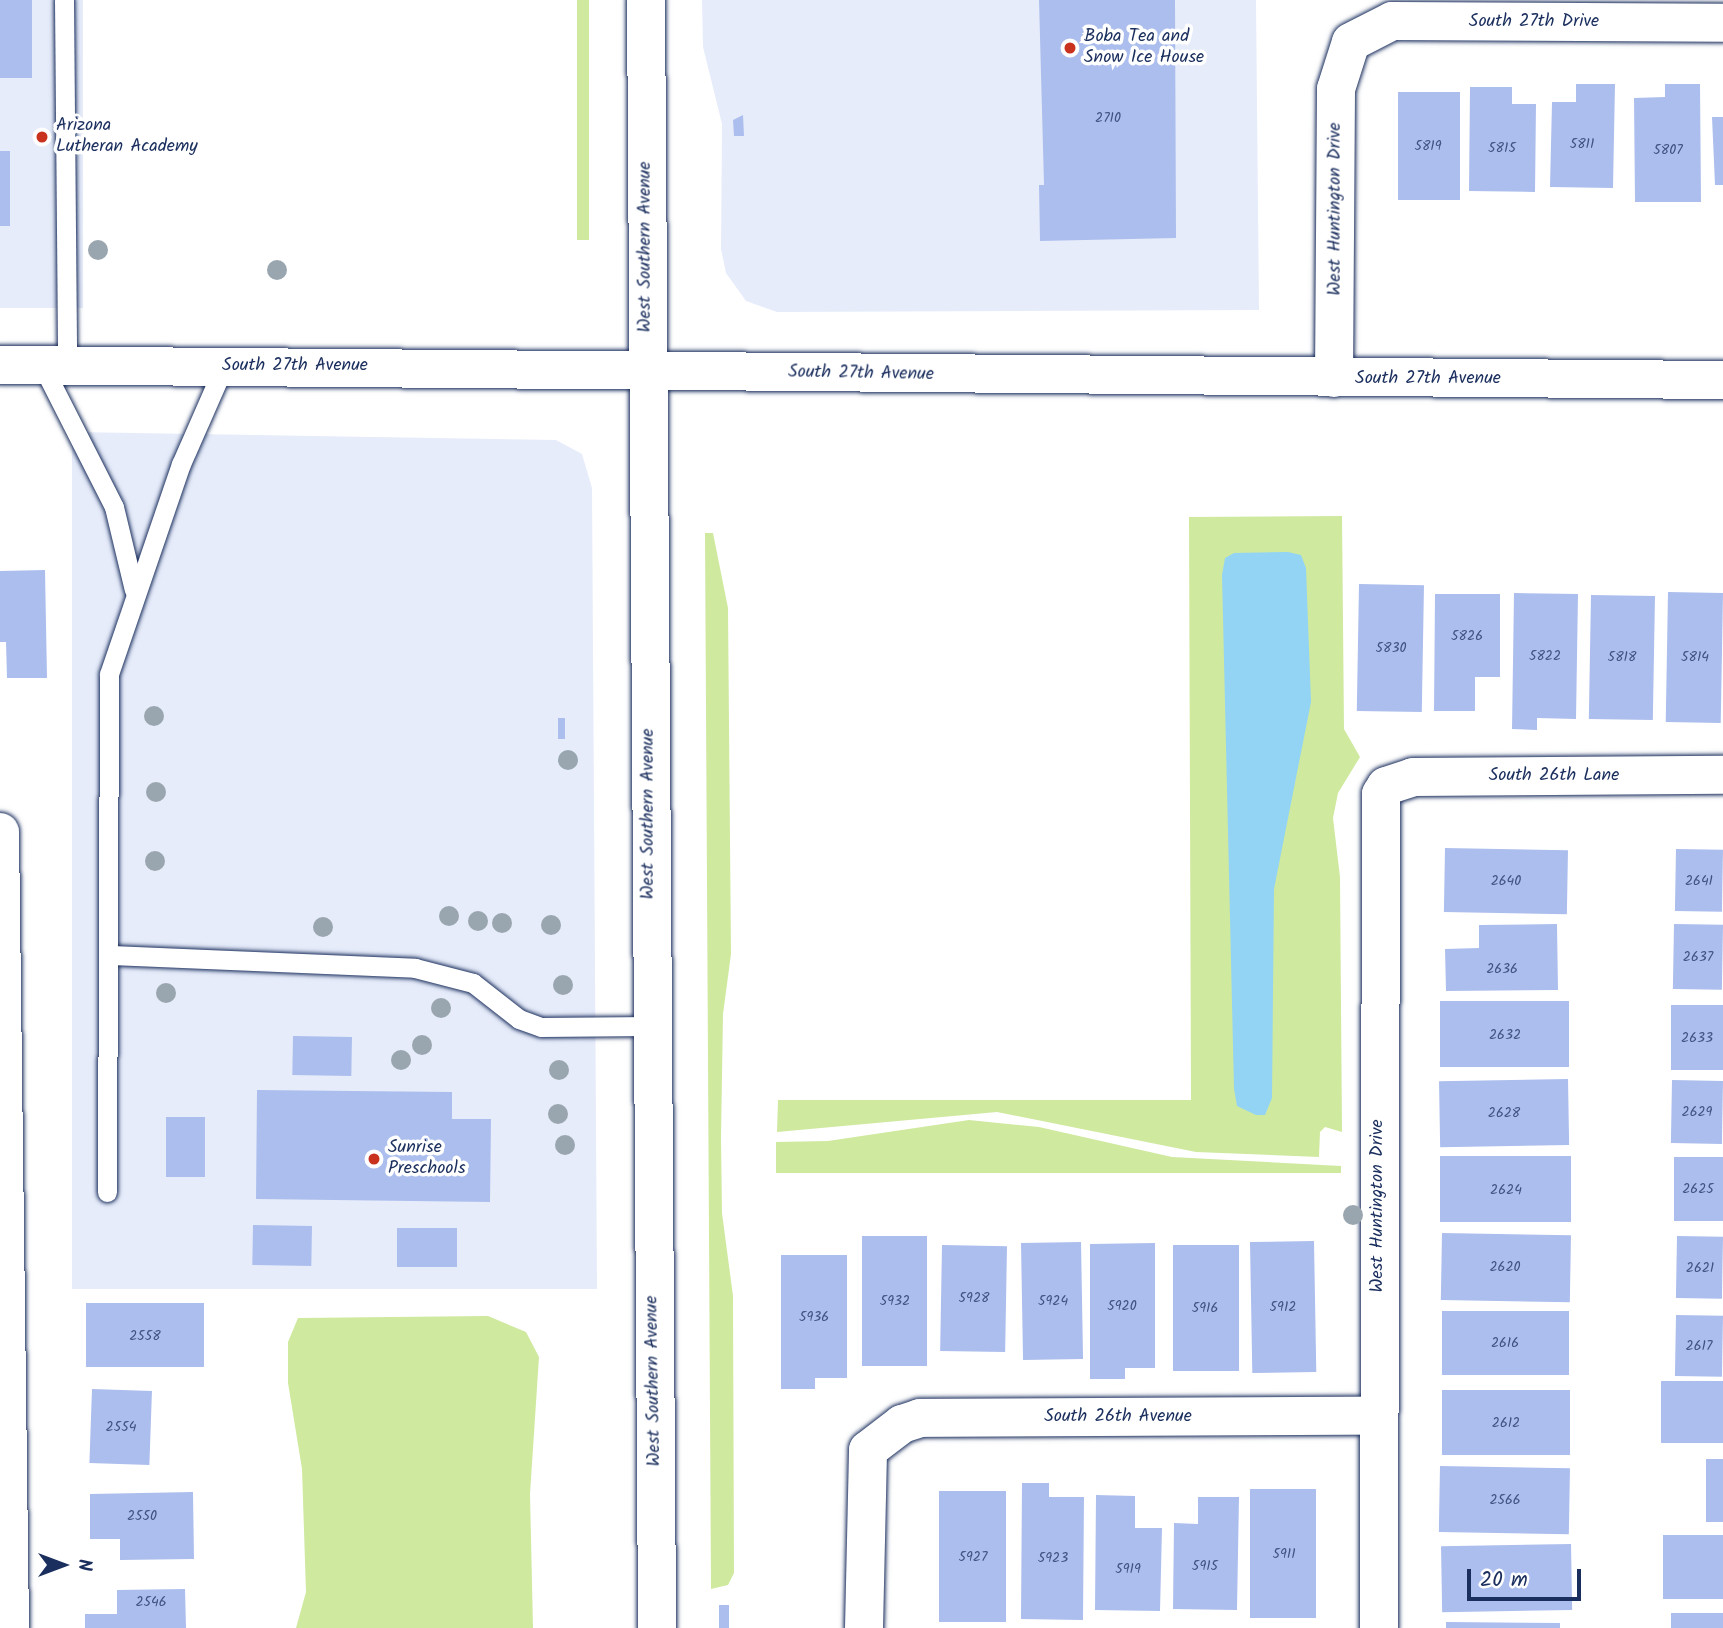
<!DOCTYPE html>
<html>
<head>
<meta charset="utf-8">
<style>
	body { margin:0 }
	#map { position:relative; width:1723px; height:1628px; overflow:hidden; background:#fff; font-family:Kalam,sans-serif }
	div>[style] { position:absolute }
	.built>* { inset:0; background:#e6ecfa; transform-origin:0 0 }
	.green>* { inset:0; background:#cfe99f; transform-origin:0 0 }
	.water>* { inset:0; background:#93d4f5 }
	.building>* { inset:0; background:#acbeed; transform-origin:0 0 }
	.roads { filter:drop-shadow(0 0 2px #1b2f5e) drop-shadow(0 0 2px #1b2f5e) }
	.service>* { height:19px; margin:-9.5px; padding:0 9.5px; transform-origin:9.5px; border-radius:9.5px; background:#fff }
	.minor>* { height:38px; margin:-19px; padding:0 19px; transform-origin:19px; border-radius:19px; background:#fff }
	.secondary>* { height:38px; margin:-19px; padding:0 19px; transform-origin:19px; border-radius:19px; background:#fff }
	.trees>* { width:20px; height:20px; margin:-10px; border-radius:50%; background:#9aa6af }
	.dots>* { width:19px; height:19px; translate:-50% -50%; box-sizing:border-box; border:4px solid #fff; border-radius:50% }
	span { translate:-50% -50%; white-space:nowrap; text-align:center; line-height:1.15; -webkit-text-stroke:7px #fff; paint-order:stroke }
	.number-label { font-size:14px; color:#3f5382 }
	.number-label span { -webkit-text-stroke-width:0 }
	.street-label { font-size:18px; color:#1b2f5e }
	.poi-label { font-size:18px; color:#1b2f5e }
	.left { translate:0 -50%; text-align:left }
	.north { position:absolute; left:28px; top:1530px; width:70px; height:70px; -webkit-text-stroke:5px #fff; paint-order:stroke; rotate:90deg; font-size:19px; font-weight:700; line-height:28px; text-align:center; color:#1b2f5e }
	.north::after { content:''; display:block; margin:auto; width:24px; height:32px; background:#1b2f5e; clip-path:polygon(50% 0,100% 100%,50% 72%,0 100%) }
	.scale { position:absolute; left:1467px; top:1569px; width:114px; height:32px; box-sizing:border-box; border:4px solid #1b2f5e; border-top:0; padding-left:9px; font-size:21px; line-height:24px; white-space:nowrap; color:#1b2f5e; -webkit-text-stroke:5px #fff; paint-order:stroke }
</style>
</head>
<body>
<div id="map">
	<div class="built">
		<div style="left:0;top:0;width:83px;height:308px"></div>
		<div style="clip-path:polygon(702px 0,1256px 0,1259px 310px,777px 312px,746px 301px,726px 273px,721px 249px,722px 124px,703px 47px)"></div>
		<div style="clip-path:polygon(72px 432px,556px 440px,582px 454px,592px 488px,597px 1289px,72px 1289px)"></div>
	</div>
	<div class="green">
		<div style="left:577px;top:0;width:12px;height:240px"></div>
		<div style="clip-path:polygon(1342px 516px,1344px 729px,1360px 757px,1338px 793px,1333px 818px,1340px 877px,1342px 1132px,1325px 1127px,1320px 1132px,1319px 1157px,1196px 1152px,997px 1112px,777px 1132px,778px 1100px,1191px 1100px,1189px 517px)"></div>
		<div style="clip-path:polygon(705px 533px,713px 533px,728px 608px,731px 954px,723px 1014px,721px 1138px,722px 1213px,733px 1296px,734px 1573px,728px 1585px,711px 1589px)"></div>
		<div style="clip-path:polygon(969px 1120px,1039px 1127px,1172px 1157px,1341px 1166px,1341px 1173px,776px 1173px,776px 1142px,828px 1141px)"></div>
		<div style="clip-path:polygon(488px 1316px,526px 1332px,539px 1357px,530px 1494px,533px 1628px,296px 1628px,306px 1592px,302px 1469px,288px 1383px,288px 1342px,298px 1318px)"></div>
	</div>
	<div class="water">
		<div style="clip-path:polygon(1288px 552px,1301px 555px,1306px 568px,1311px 702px,1274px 889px,1272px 1098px,1265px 1115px,1256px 1115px,1237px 1106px,1234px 1089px,1222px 575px,1225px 558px,1234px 553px)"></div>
	</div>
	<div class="building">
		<div style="left:0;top:0;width:32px;height:78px"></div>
		<div style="clip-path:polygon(1039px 0,1175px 0,1176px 238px,1040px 241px,1039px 185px,1044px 185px)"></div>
		<div style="clip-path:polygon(1576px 84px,1615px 84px,1613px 188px,1550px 187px,1552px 102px,1576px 102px)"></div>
		<div style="clip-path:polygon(1665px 84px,1700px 84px,1701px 202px,1635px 202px,1634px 98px,1665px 97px)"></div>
		<div style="clip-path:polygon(1470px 87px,1512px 87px,1512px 104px,1536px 104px,1535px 192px,1469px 191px)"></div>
		<div style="left:1398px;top:92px;width:62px;height:108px"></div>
		<div style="clip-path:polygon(743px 115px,744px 136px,734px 136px,733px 120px)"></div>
		<div style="clip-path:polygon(1712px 117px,1723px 117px,1723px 185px,1715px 185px)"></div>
		<div style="left:0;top:151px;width:10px;height:75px"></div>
		<div style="clip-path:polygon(45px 570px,47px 678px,7px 678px,6px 642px,0 642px,0 571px)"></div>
		<div style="left:1359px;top:584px;width:65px;height:127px;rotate:1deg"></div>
		<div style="left:1668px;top:592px;width:55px;height:130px;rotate:1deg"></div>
		<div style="clip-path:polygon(1514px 593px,1578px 594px,1576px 719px,1537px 718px,1537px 730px,1512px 729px)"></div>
		<div style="clip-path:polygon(1435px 594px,1500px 594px,1500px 677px,1475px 677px,1475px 711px,1434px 711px)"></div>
		<div style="left:1591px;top:595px;width:64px;height:124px;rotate:1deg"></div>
		<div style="left:558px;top:718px;width:7px;height:21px"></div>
		<div style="left:1445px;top:848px;width:123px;height:64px;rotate:1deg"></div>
		<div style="left:1676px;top:849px;width:47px;height:62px;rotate:1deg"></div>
		<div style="clip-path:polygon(1557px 924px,1558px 990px,1446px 991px,1445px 949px,1479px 948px,1479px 925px)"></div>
		<div style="left:1674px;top:924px;width:49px;height:65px;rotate:1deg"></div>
		<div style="left:1569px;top:1001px;width:66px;height:129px;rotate:90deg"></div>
		<div style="left:1723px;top:1005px;width:65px;height:52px;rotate:90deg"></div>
		<div style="left:293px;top:1036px;width:59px;height:39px;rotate:1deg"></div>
		<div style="left:1568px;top:1079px;width:66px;height:129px;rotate:89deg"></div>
		<div style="left:1672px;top:1080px;width:51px;height:63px;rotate:1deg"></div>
		<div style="clip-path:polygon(257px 1090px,452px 1092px,452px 1119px,491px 1119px,490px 1202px,256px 1199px)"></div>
		<div style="left:166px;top:1117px;width:39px;height:60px"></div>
		<div style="left:1571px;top:1156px;width:66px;height:131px;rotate:90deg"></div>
		<div style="left:1674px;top:1157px;width:49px;height:64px"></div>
		<div style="left:253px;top:1225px;width:59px;height:40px;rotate:1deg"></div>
		<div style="left:397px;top:1228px;width:60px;height:39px"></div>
		<div style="left:1442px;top:1233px;width:129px;height:67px;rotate:1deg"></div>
		<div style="left:862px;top:1236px;width:65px;height:130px"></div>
		<div style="left:1677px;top:1236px;width:46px;height:62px;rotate:1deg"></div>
		<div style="left:1314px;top:1241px;width:131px;height:64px;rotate:89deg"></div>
		<div style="left:1081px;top:1242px;width:117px;height:60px;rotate:89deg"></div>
		<div style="clip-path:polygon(1155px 1243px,1155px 1368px,1125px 1368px,1125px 1379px,1090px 1379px,1090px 1244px)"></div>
		<div style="left:942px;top:1245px;width:65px;height:106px;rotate:1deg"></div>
		<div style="left:1173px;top:1245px;width:66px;height:126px"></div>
		<div style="clip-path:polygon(781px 1255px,847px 1255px,847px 1378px,815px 1378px,815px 1389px,781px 1389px)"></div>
		<div style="left:86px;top:1303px;width:118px;height:64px"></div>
		<div style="left:1442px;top:1311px;width:127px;height:64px"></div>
		<div style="left:1676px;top:1315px;width:47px;height:61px;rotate:1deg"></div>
		<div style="left:1723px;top:1381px;width:62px;height:62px;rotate:90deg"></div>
		<div style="left:92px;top:1389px;width:60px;height:74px;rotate:2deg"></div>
		<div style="left:1442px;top:1390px;width:128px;height:65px"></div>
		<div style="left:1723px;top:1459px;width:63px;height:17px;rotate:90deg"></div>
		<div style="left:1440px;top:1466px;width:130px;height:66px;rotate:1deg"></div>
		<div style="clip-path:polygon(1022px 1483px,1049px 1483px,1049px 1497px,1084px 1497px,1083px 1620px,1021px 1619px)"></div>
		<div style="left:1316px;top:1489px;width:129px;height:66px;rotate:90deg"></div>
		<div style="left:1006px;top:1491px;width:131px;height:67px;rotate:90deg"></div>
		<div style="clip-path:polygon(193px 1492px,194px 1559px,120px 1560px,120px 1539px,90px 1539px,90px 1494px)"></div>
		<div style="clip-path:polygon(1096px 1495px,1135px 1496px,1135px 1528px,1162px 1528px,1160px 1611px,1095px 1610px)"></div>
		<div style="clip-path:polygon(1198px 1497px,1239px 1497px,1237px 1610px,1173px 1609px,1174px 1523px,1198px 1524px)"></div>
		<div style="left:1723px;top:1535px;width:64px;height:60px;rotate:90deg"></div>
		<div style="left:1571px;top:1544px;width:66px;height:130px;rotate:89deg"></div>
		<div style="clip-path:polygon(185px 1589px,186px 1628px,85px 1628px,85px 1614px,117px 1614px,117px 1590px)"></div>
		<div style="left:719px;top:1605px;width:10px;height:23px"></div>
		<div style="left:1671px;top:1613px;width:52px;height:15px"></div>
		<div style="clip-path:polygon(1446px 1622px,1560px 1623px,1560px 1628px,1446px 1628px)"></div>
	</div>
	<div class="roads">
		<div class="service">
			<div style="left:64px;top:0;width:365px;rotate:89.5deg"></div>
			<div style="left:42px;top:365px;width:159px;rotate:63.1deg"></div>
			<div style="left:114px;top:507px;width:85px;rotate:76.5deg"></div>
			<div style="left:111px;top:955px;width:304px;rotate:2.4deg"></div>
			<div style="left:415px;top:968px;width:60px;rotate:14.5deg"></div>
			<div style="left:473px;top:983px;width:58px;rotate:38deg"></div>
			<div style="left:519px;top:1019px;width:23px;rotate:20deg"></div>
			<div style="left:541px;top:1027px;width:109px;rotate:-0.5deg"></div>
			<div style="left:107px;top:1192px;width:518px;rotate:-89.78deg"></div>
			<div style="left:109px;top:674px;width:222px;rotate:-71.1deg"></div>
			<div style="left:181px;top:464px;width:107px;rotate:-66.3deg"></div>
		</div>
		<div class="minor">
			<div style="left:1334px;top:378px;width:289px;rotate:-89.6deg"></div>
			<div style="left:1336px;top:89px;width:49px;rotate:-72.3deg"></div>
			<div style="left:1351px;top:42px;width:46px;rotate:-27.1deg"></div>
			<div style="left:1392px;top:21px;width:331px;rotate:0.3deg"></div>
			<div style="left:0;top:832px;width:796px;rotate:89.28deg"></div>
			<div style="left:864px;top:1628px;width:178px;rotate:-88.7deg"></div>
			<div style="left:868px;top:1450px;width:43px;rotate:-37.4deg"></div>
			<div style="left:902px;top:1424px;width:19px;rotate:-18deg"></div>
			<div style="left:920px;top:1418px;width:457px;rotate:-0.3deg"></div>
			<div style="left:1379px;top:1628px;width:834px;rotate:-89.86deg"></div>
			<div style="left:1381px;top:794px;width:9px;rotate:-58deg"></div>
			<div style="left:1386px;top:786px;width:28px;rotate:-18deg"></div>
			<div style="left:1413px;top:777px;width:310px;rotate:-0.4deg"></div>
		</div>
		<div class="secondary">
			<div style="left:646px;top:0;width:1628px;rotate:89.61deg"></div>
			<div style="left:0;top:365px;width:1723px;rotate:0.5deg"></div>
		</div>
	</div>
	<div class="trees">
		<div style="left:98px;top:250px"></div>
		<div style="left:277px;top:270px"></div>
		<div style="left:154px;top:716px"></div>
		<div style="left:568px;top:760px"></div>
		<div style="left:156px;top:792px"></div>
		<div style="left:155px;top:861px"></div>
		<div style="left:449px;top:916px"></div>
		<div style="left:478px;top:921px"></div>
		<div style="left:502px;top:923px"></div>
		<div style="left:551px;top:925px"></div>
		<div style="left:323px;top:927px"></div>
		<div style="left:563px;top:985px"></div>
		<div style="left:166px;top:993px"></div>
		<div style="left:441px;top:1008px"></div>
		<div style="left:422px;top:1045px"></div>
		<div style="left:401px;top:1060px"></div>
		<div style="left:559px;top:1070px"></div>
		<div style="left:558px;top:1114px"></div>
		<div style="left:565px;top:1145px"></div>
		<div style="left:1353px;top:1215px"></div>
	</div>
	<div class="dots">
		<div style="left:1070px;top:48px;background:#c8321e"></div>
		<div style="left:42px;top:137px;background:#c8321e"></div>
		<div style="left:374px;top:1159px;background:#c8321e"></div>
	</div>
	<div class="number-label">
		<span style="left:1108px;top:118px">2710</span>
		<span style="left:1582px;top:144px">5811</span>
		<span style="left:1428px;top:146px">5819</span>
		<span style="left:1502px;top:148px">5815</span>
		<span style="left:1668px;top:150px">5807</span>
		<span style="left:1467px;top:636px">5826</span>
		<span style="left:1391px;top:648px">5830</span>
		<span style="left:1545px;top:656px">5822</span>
		<span style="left:1622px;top:657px">5818</span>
		<span style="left:1695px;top:657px">5814</span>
		<span style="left:1506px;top:881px">2640</span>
		<span style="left:1699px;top:881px">2641</span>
		<span style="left:1698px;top:957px">2637</span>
		<span style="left:1502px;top:969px">2636</span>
		<span style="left:1505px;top:1035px">2632</span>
		<span style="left:1697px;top:1038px">2633</span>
		<span style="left:1697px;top:1112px">2629</span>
		<span style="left:1504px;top:1113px">2628</span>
		<span style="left:1698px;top:1189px">2625</span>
		<span style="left:1506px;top:1190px">2624</span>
		<span style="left:1505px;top:1267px">2620</span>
		<span style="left:1700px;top:1268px">2621</span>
		<span style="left:974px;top:1298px">5928</span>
		<span style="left:895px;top:1301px">5932</span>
		<span style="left:1053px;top:1301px">5924</span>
		<span style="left:1122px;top:1306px">5920</span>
		<span style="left:1283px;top:1307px">5912</span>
		<span style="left:1205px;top:1308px">5916</span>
		<span style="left:814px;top:1317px">5936</span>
		<span style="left:145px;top:1336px">2558</span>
		<span style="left:1505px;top:1343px">2616</span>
		<span style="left:1699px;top:1346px">2617</span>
		<span style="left:1506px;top:1423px">2612</span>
		<span style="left:121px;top:1427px">2554</span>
		<span style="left:1505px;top:1500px">2566</span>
		<span style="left:142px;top:1516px">2550</span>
		<span style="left:1284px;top:1554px">5911</span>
		<span style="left:973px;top:1557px">5927</span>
		<span style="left:1053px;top:1558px">5923</span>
		<span style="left:1205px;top:1566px">5915</span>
		<span style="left:1128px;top:1569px">5919</span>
		<span style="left:151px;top:1602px">2546</span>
	</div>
	<div class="street-label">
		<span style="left:1534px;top:22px">South 27th Drive</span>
		<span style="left:1336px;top:209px;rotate:-90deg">West Huntington Drive</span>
		<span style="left:646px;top:247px;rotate:-90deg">West Southern Avenue</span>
		<span style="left:295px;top:366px">South 27th Avenue</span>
		<span style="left:861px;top:374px;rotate:1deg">South 27th Avenue</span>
		<span style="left:1428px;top:379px">South 27th Avenue</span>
		<span style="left:1554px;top:776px">South 26th Lane</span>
		<span style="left:649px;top:814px;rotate:-90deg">West Southern Avenue</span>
		<span style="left:1378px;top:1206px;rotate:-90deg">West Huntington Drive</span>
		<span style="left:654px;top:1381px;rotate:-91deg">West Southern Avenue</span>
		<span style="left:1118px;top:1417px">South 26th Avenue</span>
	</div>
	<div class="poi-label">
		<span class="left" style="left:1084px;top:48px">Boba Tea and<br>Snow Ice House</span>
		<span class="left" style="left:56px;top:137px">Arizona<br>Lutheran Academy</span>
		<span class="left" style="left:388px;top:1159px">Sunrise<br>Preschools</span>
	</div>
	<div class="north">N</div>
	<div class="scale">20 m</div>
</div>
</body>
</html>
